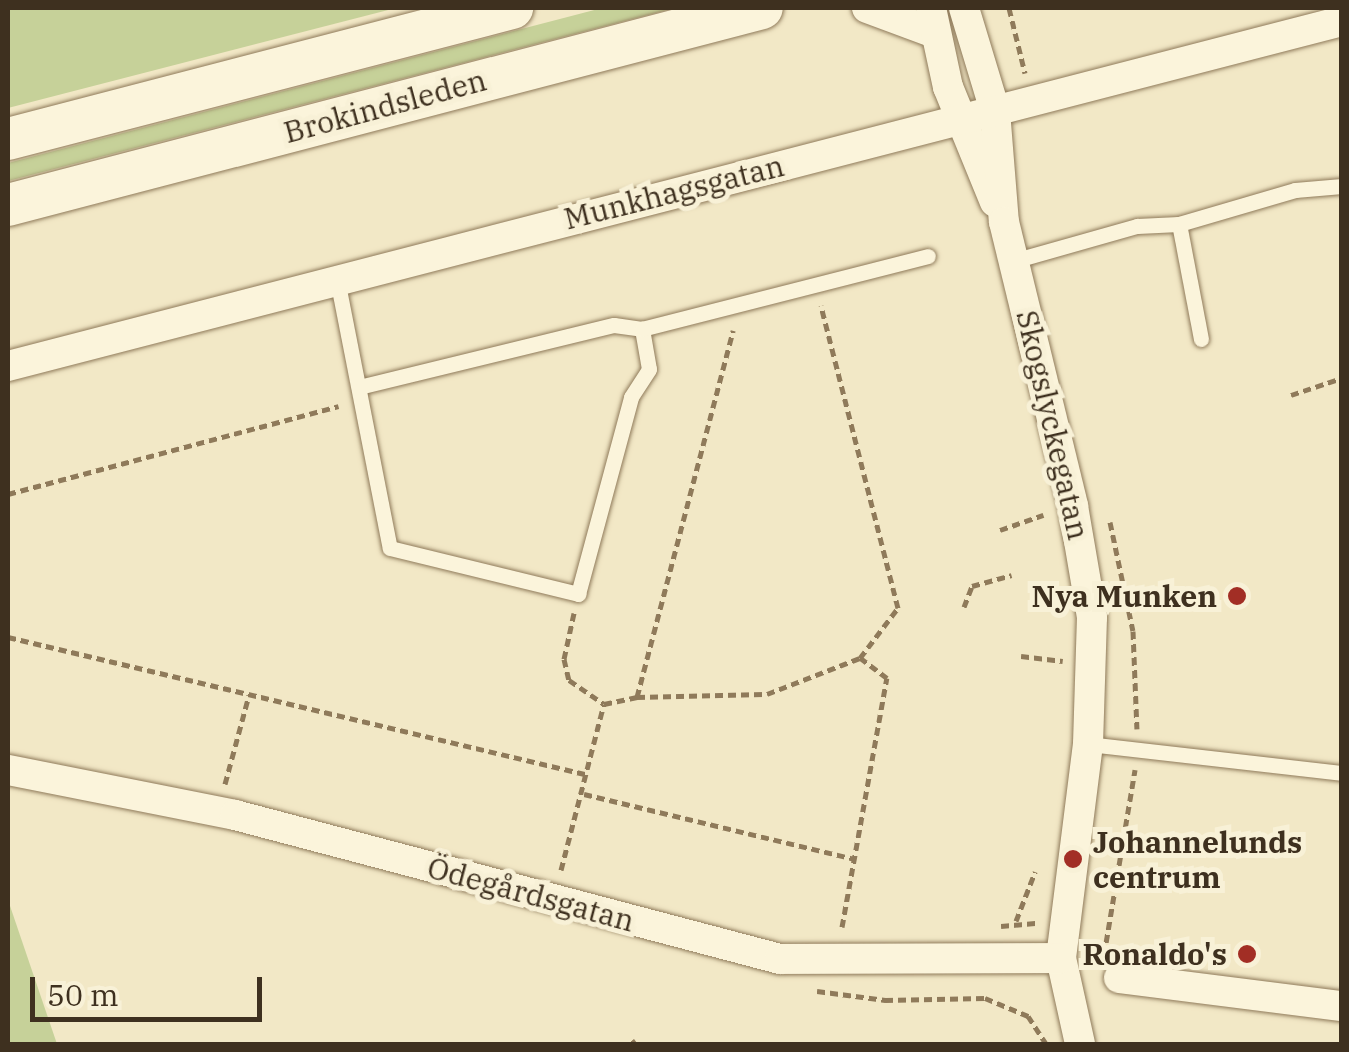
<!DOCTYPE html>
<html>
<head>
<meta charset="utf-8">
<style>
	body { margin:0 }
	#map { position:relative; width:1349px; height:1052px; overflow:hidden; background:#f2e8c6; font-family:"IBM Plex Serif",serif }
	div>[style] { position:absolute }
	.green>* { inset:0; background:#c6d199 }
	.path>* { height:5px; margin-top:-2.5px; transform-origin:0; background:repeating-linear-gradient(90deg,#8f7a5a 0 8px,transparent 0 13px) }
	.roads { filter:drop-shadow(0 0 2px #8f7a5a) drop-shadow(0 0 2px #8f7a5a) }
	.lane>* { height:15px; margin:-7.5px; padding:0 7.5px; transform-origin:7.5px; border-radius:7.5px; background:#fbf4db }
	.street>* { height:30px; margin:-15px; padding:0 15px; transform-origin:15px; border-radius:15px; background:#fbf4db }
	.secondary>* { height:42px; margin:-21px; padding:0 21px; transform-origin:21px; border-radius:21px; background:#fbf4db }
	.dots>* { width:28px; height:28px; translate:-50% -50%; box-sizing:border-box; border:5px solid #f8f1d7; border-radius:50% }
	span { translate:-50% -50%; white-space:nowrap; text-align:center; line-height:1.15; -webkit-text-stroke:10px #f8f1d7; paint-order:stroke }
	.street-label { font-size:30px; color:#3e301f }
	.poi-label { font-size:30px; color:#3e301f; font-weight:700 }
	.right { translate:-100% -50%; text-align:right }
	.left { translate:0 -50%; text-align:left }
	.frame { position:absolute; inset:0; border:10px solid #3e301f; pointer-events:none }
	.scale { position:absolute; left:30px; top:977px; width:232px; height:45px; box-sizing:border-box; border:5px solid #3e301f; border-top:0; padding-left:12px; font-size:30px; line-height:35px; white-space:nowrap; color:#3e301f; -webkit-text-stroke:8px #f8f1d7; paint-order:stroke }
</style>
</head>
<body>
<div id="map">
	<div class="green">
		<div style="clip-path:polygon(8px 8px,396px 8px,8px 108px)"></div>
		<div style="clip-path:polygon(602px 8px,675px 8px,8px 181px,8px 163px)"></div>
		<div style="clip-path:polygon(8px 900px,57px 1044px,8px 1044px)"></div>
	</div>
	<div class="path">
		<div style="left:1009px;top:8px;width:67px;rotate:76.2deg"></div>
		<div style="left:1291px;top:395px;width:54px;rotate:-18.4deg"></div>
		<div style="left:8px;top:494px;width:342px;rotate:-14.9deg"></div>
		<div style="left:1110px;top:522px;width:111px;rotate:78.1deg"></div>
		<div style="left:1133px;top:631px;width:98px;rotate:87.7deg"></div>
		<div style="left:1000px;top:530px;width:46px;rotate:-19.2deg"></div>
		<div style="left:964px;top:607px;width:22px;rotate:-69deg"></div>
		<div style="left:972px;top:586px;width:41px;rotate:-15.4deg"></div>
		<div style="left:574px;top:613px;width:47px;rotate:102.3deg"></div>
		<div style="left:564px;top:659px;width:22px;rotate:77deg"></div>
		<div style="left:569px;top:680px;width:42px;rotate:34.4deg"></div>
		<div style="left:604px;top:704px;width:34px;rotate:-12deg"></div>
		<div style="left:637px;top:697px;width:379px;rotate:-75.3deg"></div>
		<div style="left:8px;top:637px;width:597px;rotate:13.36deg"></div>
		<div style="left:1021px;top:656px;width:42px;rotate:6.8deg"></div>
		<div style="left:637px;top:697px;width:130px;rotate:-1.3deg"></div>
		<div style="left:767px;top:694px;width:100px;rotate:-21.2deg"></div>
		<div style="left:860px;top:658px;width:63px;rotate:-52.8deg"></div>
		<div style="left:898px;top:608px;width:312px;rotate:-104.3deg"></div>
		<div style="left:225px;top:784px;width:92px;rotate:-74.9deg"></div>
		<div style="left:584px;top:794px;width:278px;rotate:13.5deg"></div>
		<div style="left:561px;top:870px;width:171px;rotate:-75.5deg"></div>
		<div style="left:1016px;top:921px;width:53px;rotate:-68.8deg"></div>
		<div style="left:1001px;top:926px;width:37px;rotate:-5deg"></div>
		<div style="left:842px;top:927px;width:253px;rotate:-79.8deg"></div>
		<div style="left:887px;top:678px;width:34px;rotate:-143deg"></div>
		<div style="left:1104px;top:955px;width:188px;rotate:-80.5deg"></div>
		<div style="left:817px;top:991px;width:69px;rotate:7.5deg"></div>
		<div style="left:885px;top:1000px;width:100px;rotate:-1.1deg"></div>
		<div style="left:985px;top:998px;width:47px;rotate:22.7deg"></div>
		<div style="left:1028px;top:1016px;width:33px;rotate:57deg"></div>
		<div style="left:632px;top:1040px;width:5px;rotate:53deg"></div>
	</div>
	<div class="roads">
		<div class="lane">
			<div style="left:1013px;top:261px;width:129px;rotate:-15.8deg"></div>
			<div style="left:1137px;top:226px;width:42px;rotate:-2.7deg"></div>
			<div style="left:337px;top:279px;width:274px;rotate:78.9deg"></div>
			<div style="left:390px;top:548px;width:194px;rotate:13.7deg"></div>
			<div style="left:578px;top:594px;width:204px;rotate:-74.9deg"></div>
			<div style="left:631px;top:397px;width:33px;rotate:-57deg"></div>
			<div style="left:649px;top:369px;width:41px;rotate:-99.9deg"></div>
			<div style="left:1201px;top:339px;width:117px;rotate:-100.8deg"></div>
			<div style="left:1179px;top:224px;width:121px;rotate:-16.3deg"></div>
			<div style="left:1295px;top:190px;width:47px;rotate:-4.9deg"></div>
			<div style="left:363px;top:386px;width:258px;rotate:-13.7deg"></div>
			<div style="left:614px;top:325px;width:28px;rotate:8deg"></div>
			<div style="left:642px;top:329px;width:295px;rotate:-14.3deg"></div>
			<div style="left:1088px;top:744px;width:256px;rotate:6.5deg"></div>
		</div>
		<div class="street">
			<div style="left:867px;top:8px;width:69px;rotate:20.3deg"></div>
			<div style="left:931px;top:8px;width:81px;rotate:77.9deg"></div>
			<div style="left:948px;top:87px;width:124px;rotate:67.8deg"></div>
			<div style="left:964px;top:8px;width:108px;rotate:73.2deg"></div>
			<div style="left:995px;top:111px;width:111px;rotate:85.4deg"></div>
			<div style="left:1004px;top:222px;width:292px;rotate:76.3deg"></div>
			<div style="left:1073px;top:506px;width:113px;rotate:80.3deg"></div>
			<div style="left:1092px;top:617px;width:127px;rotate:91.8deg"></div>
			<div style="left:1088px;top:744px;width:216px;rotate:97.2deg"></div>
			<div style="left:1061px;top:958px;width:88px;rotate:77.5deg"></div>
			<div style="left:8px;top:366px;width:1378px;rotate:-14.5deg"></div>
			<div style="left:8px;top:770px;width:231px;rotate:11.2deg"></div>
			<div style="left:235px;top:815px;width:564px;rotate:14.8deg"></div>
			<div style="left:780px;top:959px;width:281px;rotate:-0.2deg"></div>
			<div style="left:1119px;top:978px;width:225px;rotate:7.2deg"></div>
		</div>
		<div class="secondary">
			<div style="left:8px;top:139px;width:521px;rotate:-14.57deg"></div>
			<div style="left:8px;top:205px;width:779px;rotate:-14.64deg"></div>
		</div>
	</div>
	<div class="dots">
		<div style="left:1237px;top:596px;background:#a22e25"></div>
		<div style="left:1073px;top:859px;background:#a22e25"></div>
		<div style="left:1247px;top:954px;background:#a22e25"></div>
	</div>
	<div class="street-label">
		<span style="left:385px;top:106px;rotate:-15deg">Brokindsleden</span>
		<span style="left:674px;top:192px;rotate:-14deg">Munkhagsgatan</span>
		<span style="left:1053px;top:425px;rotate:77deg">Skogslyckegatan</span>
		<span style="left:531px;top:894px;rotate:15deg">Ödegårdsgatan</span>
	</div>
	<div class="poi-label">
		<span class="right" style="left:1217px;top:596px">Nya Munken</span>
		<span class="left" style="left:1093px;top:859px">Johannelunds<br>centrum</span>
		<span class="right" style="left:1227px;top:954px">Ronaldo's</span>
	</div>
	<div class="frame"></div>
	<div class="scale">50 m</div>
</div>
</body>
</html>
